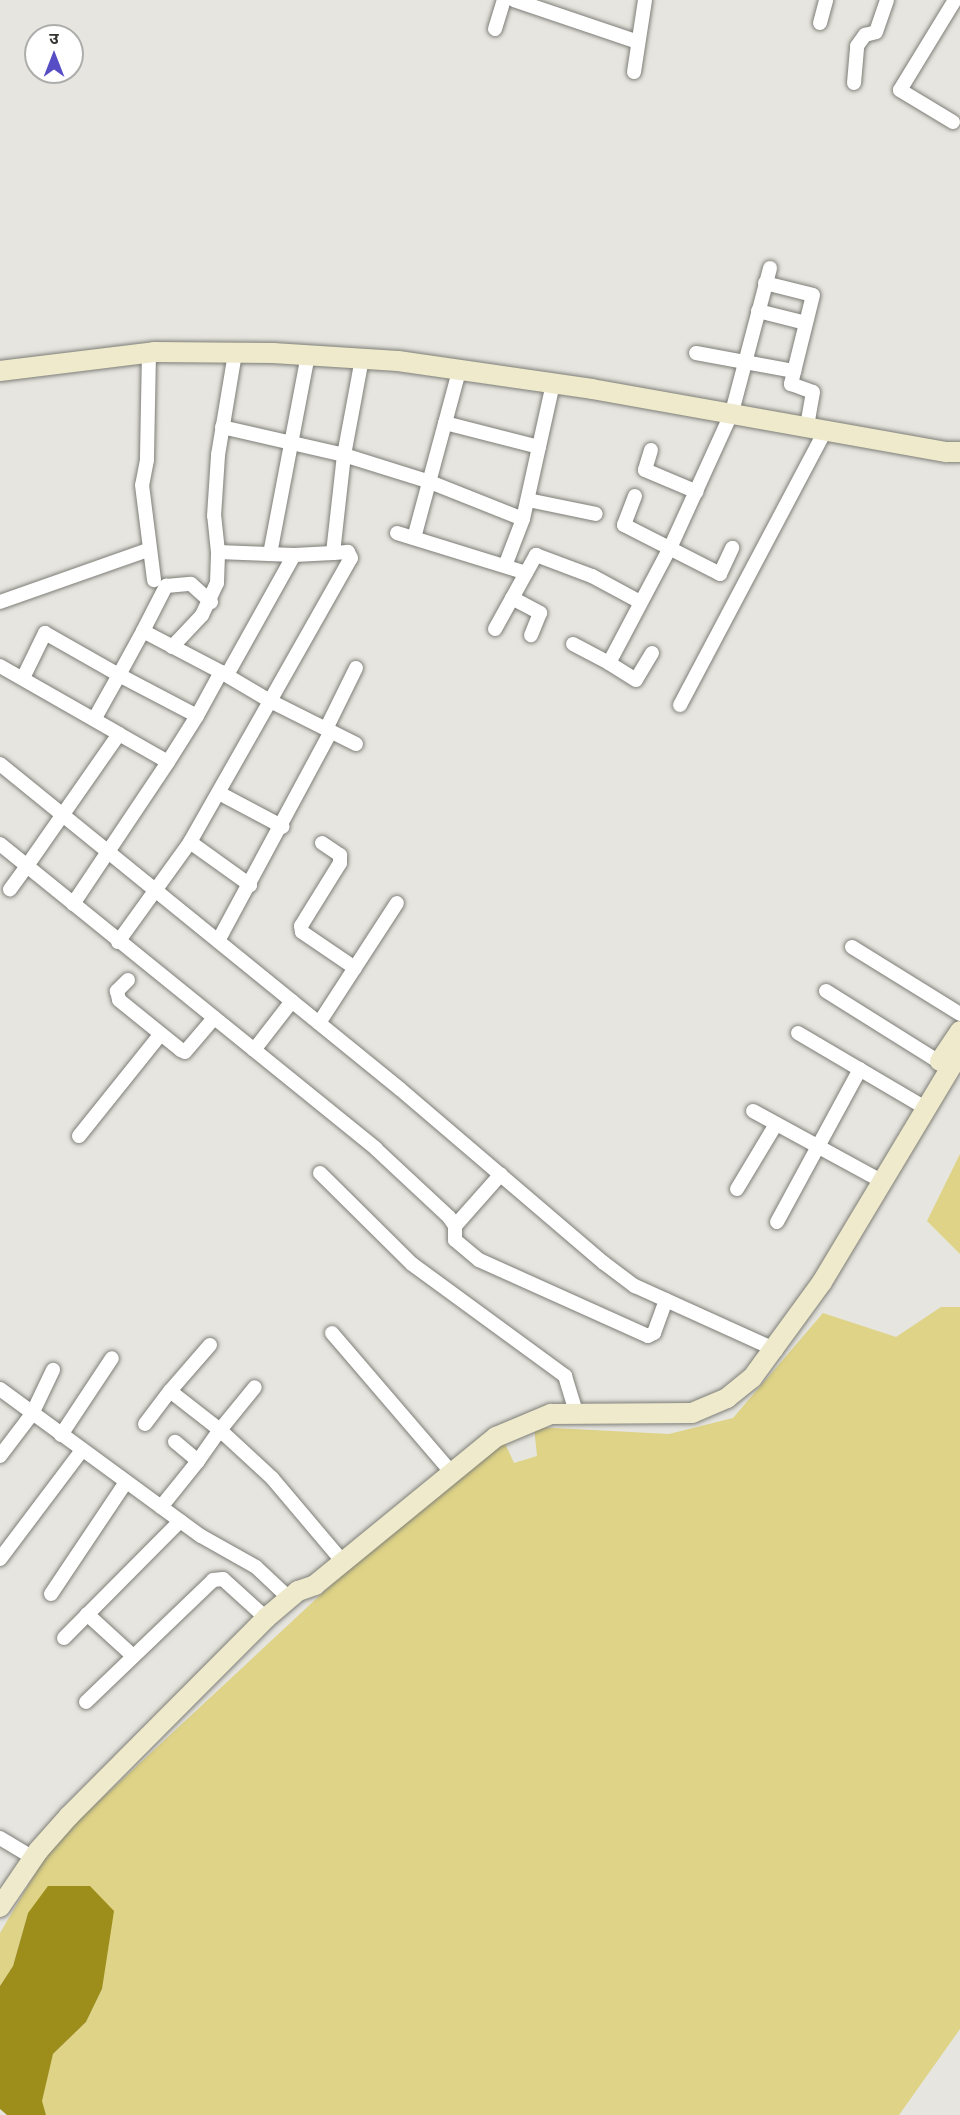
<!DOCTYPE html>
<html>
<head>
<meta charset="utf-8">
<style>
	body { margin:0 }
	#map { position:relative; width:960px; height:2115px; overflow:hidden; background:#e6e5df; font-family:"Noto Serif","Noto Sans Devanagari",serif }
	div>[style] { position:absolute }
	.green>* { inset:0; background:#ded386 }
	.water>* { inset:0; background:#9d8e1c }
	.roads { filter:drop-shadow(0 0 2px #7e7e78) drop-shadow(0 0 2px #7e7e78) }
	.street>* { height:14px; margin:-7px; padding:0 7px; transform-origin:7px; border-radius:7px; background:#fff }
	.secondary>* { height:20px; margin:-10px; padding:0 10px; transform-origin:10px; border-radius:10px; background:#eeeacb }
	span { translate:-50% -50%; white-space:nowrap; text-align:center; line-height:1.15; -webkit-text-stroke:4.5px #fff; paint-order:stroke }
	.north { position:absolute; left:24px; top:24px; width:60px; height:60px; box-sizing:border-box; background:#fff; border:2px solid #adadac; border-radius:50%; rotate:0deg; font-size:16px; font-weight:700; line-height:24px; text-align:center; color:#333330 }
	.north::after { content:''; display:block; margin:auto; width:21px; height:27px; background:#574dc5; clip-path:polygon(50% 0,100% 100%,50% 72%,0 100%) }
</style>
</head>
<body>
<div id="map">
	<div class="green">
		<div style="clip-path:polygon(960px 1154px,960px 1254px,927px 1221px)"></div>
		<div style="clip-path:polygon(941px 1307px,960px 1307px,960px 2029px,899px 2115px,46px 2115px,41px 2101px,53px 2054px,86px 2022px,102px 1989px,103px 1969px,90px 1886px,60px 1886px,28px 1913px,13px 1966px,0 1986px,0 1933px,52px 1845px,403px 1518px,504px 1441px,514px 1463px,537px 1456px,534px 1427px,669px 1434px,733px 1418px,823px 1313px,896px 1337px)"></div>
	</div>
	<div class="water">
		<div style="clip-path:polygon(48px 1886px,90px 1886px,114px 1911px,102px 1989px,86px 2022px,53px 2054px,42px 2101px,46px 2115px,7px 2115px,0 2109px,0 1986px,13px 1966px,28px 1913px)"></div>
	</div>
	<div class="roads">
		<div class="street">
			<div style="left:514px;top:0;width:131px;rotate:18.7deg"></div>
			<div style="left:820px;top:23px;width:24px;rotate:-75deg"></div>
			<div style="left:495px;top:29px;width:30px;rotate:-73deg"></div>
			<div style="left:634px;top:72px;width:73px;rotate:-81.3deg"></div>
			<div style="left:854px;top:83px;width:37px;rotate:-85deg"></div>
			<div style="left:857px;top:46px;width:14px;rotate:-54deg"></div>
			<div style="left:865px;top:35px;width:11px;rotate:-15deg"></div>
			<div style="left:876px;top:32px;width:34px;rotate:-71deg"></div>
			<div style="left:953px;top:122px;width:62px;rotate:-148.9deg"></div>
			<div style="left:900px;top:90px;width:105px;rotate:-58.6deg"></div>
			<div style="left:765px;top:283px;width:49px;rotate:14deg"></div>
			<div style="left:813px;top:295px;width:92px;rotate:103.9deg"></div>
			<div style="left:791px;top:384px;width:23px;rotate:20deg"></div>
			<div style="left:813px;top:392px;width:34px;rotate:100deg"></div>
			<div style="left:758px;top:311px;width:49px;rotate:14deg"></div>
			<div style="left:149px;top:352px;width:108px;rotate:91.1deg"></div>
			<div style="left:147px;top:460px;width:25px;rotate:101deg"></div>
			<div style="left:142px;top:485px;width:96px;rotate:82.8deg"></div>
			<div style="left:696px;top:353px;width:100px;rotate:10.4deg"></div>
			<div style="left:445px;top:423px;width:97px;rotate:14.3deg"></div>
			<div style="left:222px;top:427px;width:125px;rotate:12.9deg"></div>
			<div style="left:344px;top:455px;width:98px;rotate:-79.4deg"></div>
			<div style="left:651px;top:450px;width:21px;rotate:107deg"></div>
			<div style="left:645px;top:470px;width:56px;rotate:22.9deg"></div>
			<div style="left:635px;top:496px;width:31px;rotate:111deg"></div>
			<div style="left:624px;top:525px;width:108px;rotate:27deg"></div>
			<div style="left:720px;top:574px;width:29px;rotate:-65deg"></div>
			<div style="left:528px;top:500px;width:69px;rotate:11.6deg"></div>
			<div style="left:523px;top:519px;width:138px;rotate:-77.5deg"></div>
			<div style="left:397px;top:533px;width:135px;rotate:17.2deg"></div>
			<div style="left:414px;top:538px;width:173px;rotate:-74.9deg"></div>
			<div style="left:218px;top:552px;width:76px;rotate:2.3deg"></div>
			<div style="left:294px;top:555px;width:137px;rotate:119.2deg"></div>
			<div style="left:270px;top:554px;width:203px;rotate:-79.2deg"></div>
			<div style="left:294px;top:555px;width:39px;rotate:-3deg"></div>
			<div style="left:512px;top:598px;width:32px;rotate:28deg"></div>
			<div style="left:540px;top:613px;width:24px;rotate:112deg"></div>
			<div style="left:0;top:602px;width:157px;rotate:-19.4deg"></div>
			<div style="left:495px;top:629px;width:85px;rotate:-61deg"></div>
			<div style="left:536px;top:555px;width:60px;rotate:20.6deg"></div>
			<div style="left:592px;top:576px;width:55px;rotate:28.4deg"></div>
			<div style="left:143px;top:631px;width:51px;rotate:-62.9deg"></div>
			<div style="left:166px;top:586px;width:25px;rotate:-5deg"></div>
			<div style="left:191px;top:584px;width:27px;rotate:42deg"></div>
			<div style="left:573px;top:644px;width:41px;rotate:27.8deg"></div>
			<div style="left:172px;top:647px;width:44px;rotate:-46.8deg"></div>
			<div style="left:202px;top:615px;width:35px;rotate:-65deg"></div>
			<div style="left:217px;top:583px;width:31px;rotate:-88deg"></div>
			<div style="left:218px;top:552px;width:36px;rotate:-96deg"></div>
			<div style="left:214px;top:516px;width:61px;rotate:-86.2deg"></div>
			<div style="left:218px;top:455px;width:103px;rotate:-80.5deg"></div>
			<div style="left:652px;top:653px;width:31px;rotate:121deg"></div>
			<div style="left:636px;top:680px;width:32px;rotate:-148deg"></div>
			<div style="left:609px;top:663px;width:132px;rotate:-62.1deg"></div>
			<div style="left:671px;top:546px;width:147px;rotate:-65.5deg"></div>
			<div style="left:732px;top:412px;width:149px;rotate:-75.2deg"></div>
			<div style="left:0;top:666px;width:137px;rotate:29.7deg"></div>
			<div style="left:119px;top:734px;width:161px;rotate:124.9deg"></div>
			<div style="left:27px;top:866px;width:449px;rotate:39deg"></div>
			<div style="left:376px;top:1149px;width:100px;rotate:43deg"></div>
			<div style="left:449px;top:1217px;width:11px;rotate:56deg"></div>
			<div style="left:455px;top:1226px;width:14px;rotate:90deg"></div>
			<div style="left:455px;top:1240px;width:31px;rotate:40deg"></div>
			<div style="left:479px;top:1260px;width:185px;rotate:24.2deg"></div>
			<div style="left:648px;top:1336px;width:7px;rotate:-27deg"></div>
			<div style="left:654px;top:1333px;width:35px;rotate:-70deg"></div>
			<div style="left:24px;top:676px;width:48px;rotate:-64deg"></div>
			<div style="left:45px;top:633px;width:85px;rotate:29.6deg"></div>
			<div style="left:119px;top:675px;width:49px;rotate:119.2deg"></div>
			<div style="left:680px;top:705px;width:312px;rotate:-62.1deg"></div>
			<div style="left:326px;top:729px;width:68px;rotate:-63.8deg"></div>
			<div style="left:119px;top:734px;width:56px;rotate:29.7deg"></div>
			<div style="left:356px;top:744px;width:96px;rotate:-153.4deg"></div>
			<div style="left:270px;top:701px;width:164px;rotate:-60.5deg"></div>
			<div style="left:351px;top:558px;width:7px;rotate:-117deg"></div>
			<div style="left:348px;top:552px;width:15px;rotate:176deg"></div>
			<div style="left:333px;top:553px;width:99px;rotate:-83.6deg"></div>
			<div style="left:344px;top:455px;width:90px;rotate:17.4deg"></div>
			<div style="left:430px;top:482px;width:100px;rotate:21.7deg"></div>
			<div style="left:523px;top:519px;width:50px;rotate:111deg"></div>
			<div style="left:0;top:764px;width:515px;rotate:39.09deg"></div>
			<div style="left:400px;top:1089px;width:268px;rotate:40.5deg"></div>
			<div style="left:604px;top:1263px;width:39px;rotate:37deg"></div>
			<div style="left:635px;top:1286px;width:155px;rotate:24.4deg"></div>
			<div style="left:219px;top:793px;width:72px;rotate:28deg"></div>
			<div style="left:190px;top:842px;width:74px;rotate:35.6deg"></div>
			<div style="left:322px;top:843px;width:22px;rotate:34deg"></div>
			<div style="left:340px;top:855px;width:8px;rotate:90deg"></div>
			<div style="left:340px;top:863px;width:74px;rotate:121.8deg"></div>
			<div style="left:301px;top:926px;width:6px;rotate:81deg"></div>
			<div style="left:302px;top:932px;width:64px;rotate:34.2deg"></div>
			<div style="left:0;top:844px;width:35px;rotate:39deg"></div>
			<div style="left:27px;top:866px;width:29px;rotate:126deg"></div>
			<div style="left:73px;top:904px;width:171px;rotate:-56.2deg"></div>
			<div style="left:168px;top:762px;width:54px;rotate:-57.8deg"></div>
			<div style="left:197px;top:716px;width:50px;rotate:-61.4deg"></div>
			<div style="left:221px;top:672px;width:88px;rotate:-152.3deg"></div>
			<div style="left:143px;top:631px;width:50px;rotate:118.6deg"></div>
			<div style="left:119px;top:675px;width:88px;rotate:27.7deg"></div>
			<div style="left:218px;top:941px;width:238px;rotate:-61.7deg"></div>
			<div style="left:118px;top:942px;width:123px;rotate:-54.2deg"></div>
			<div style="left:190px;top:842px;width:162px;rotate:-60.4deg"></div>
			<div style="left:270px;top:701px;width:57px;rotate:-149.4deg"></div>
			<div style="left:852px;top:947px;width:127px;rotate:31.8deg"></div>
			<div style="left:128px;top:980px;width:16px;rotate:135deg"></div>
			<div style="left:117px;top:991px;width:9px;rotate:77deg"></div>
			<div style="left:119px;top:1000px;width:80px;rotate:38.9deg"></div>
			<div style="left:181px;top:1050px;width:4px;rotate:27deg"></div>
			<div style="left:185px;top:1052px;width:45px;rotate:-49.5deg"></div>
			<div style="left:826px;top:991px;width:133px;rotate:32.1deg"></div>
			<div style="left:319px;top:1023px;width:143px;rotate:-57deg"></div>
			<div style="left:798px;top:1033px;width:138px;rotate:30.5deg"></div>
			<div style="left:254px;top:1050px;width:62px;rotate:-52.2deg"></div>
			<div style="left:753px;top:1111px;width:138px;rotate:28.6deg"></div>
			<div style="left:79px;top:1136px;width:129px;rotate:-51.3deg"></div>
			<div style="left:320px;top:1173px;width:129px;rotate:44.7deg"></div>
			<div style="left:412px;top:1264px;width:190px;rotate:36.2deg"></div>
			<div style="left:565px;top:1376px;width:38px;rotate:73deg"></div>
			<div style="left:737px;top:1189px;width:76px;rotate:-59deg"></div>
			<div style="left:777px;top:1222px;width:174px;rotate:-61.5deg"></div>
			<div style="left:455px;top:1226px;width:69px;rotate:-48.5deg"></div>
			<div style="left:332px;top:1333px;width:183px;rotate:49.4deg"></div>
			<div style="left:0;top:1389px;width:249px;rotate:36.2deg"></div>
			<div style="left:201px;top:1536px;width:63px;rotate:29.4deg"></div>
			<div style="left:256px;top:1567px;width:45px;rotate:43.2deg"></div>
			<div style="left:170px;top:1391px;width:61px;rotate:-49deg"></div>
			<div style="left:145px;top:1424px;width:41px;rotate:-52.9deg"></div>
			<div style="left:170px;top:1391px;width:63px;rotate:38deg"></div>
			<div style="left:220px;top:1430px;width:55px;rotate:-50.9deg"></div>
			<div style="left:61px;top:1435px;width:92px;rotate:-56.5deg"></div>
			<div style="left:0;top:1456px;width:53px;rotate:-52.7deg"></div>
			<div style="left:32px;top:1414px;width:49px;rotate:-64.5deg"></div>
			<div style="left:198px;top:1461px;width:38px;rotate:-55deg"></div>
			<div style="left:220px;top:1430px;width:71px;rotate:42.7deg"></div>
			<div style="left:272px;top:1478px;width:110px;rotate:49.8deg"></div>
			<div style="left:161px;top:1507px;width:59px;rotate:-51.2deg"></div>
			<div style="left:198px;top:1461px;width:30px;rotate:-140deg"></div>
			<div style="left:0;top:1559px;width:136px;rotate:-53deg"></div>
			<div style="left:51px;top:1594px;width:135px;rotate:-56.2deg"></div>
			<div style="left:87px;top:1614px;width:61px;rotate:42.3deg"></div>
			<div style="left:64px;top:1638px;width:165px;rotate:-45.2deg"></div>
			<div style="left:86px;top:1702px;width:176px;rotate:-43.8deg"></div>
			<div style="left:213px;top:1580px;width:10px;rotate:-6deg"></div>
			<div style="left:223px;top:1579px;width:58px;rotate:42.2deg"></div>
			<div style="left:0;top:1838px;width:39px;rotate:31deg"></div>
		</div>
		<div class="secondary">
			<div style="left:0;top:371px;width:155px;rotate:-7deg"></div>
			<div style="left:154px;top:352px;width:119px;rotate:0.5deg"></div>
			<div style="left:273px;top:353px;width:125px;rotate:3.7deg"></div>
			<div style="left:398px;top:361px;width:196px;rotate:8.2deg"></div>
			<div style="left:592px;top:389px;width:360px;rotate:10.1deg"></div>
			<div style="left:946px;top:452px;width:14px"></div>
			<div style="left:940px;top:1061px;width:36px;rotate:-56deg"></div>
			<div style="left:0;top:1907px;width:68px;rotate:-55.8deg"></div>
			<div style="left:38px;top:1851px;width:47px;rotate:-48.5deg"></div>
			<div style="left:69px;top:1816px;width:279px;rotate:-45.1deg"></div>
			<div style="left:266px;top:1618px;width:42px;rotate:-40.2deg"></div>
			<div style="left:298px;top:1591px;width:18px;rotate:-19deg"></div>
			<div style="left:315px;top:1585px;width:234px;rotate:-39.3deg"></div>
			<div style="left:496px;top:1437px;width:60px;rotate:-22.7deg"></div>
			<div style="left:551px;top:1414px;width:141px;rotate:-0.4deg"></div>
			<div style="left:692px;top:1413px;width:38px;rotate:-23deg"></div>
			<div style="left:727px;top:1398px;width:32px;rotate:-39deg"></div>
			<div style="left:752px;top:1378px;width:119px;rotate:-53.9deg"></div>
			<div style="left:822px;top:1282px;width:268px;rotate:-59deg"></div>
		</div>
	</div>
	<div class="north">उ</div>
</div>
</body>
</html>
